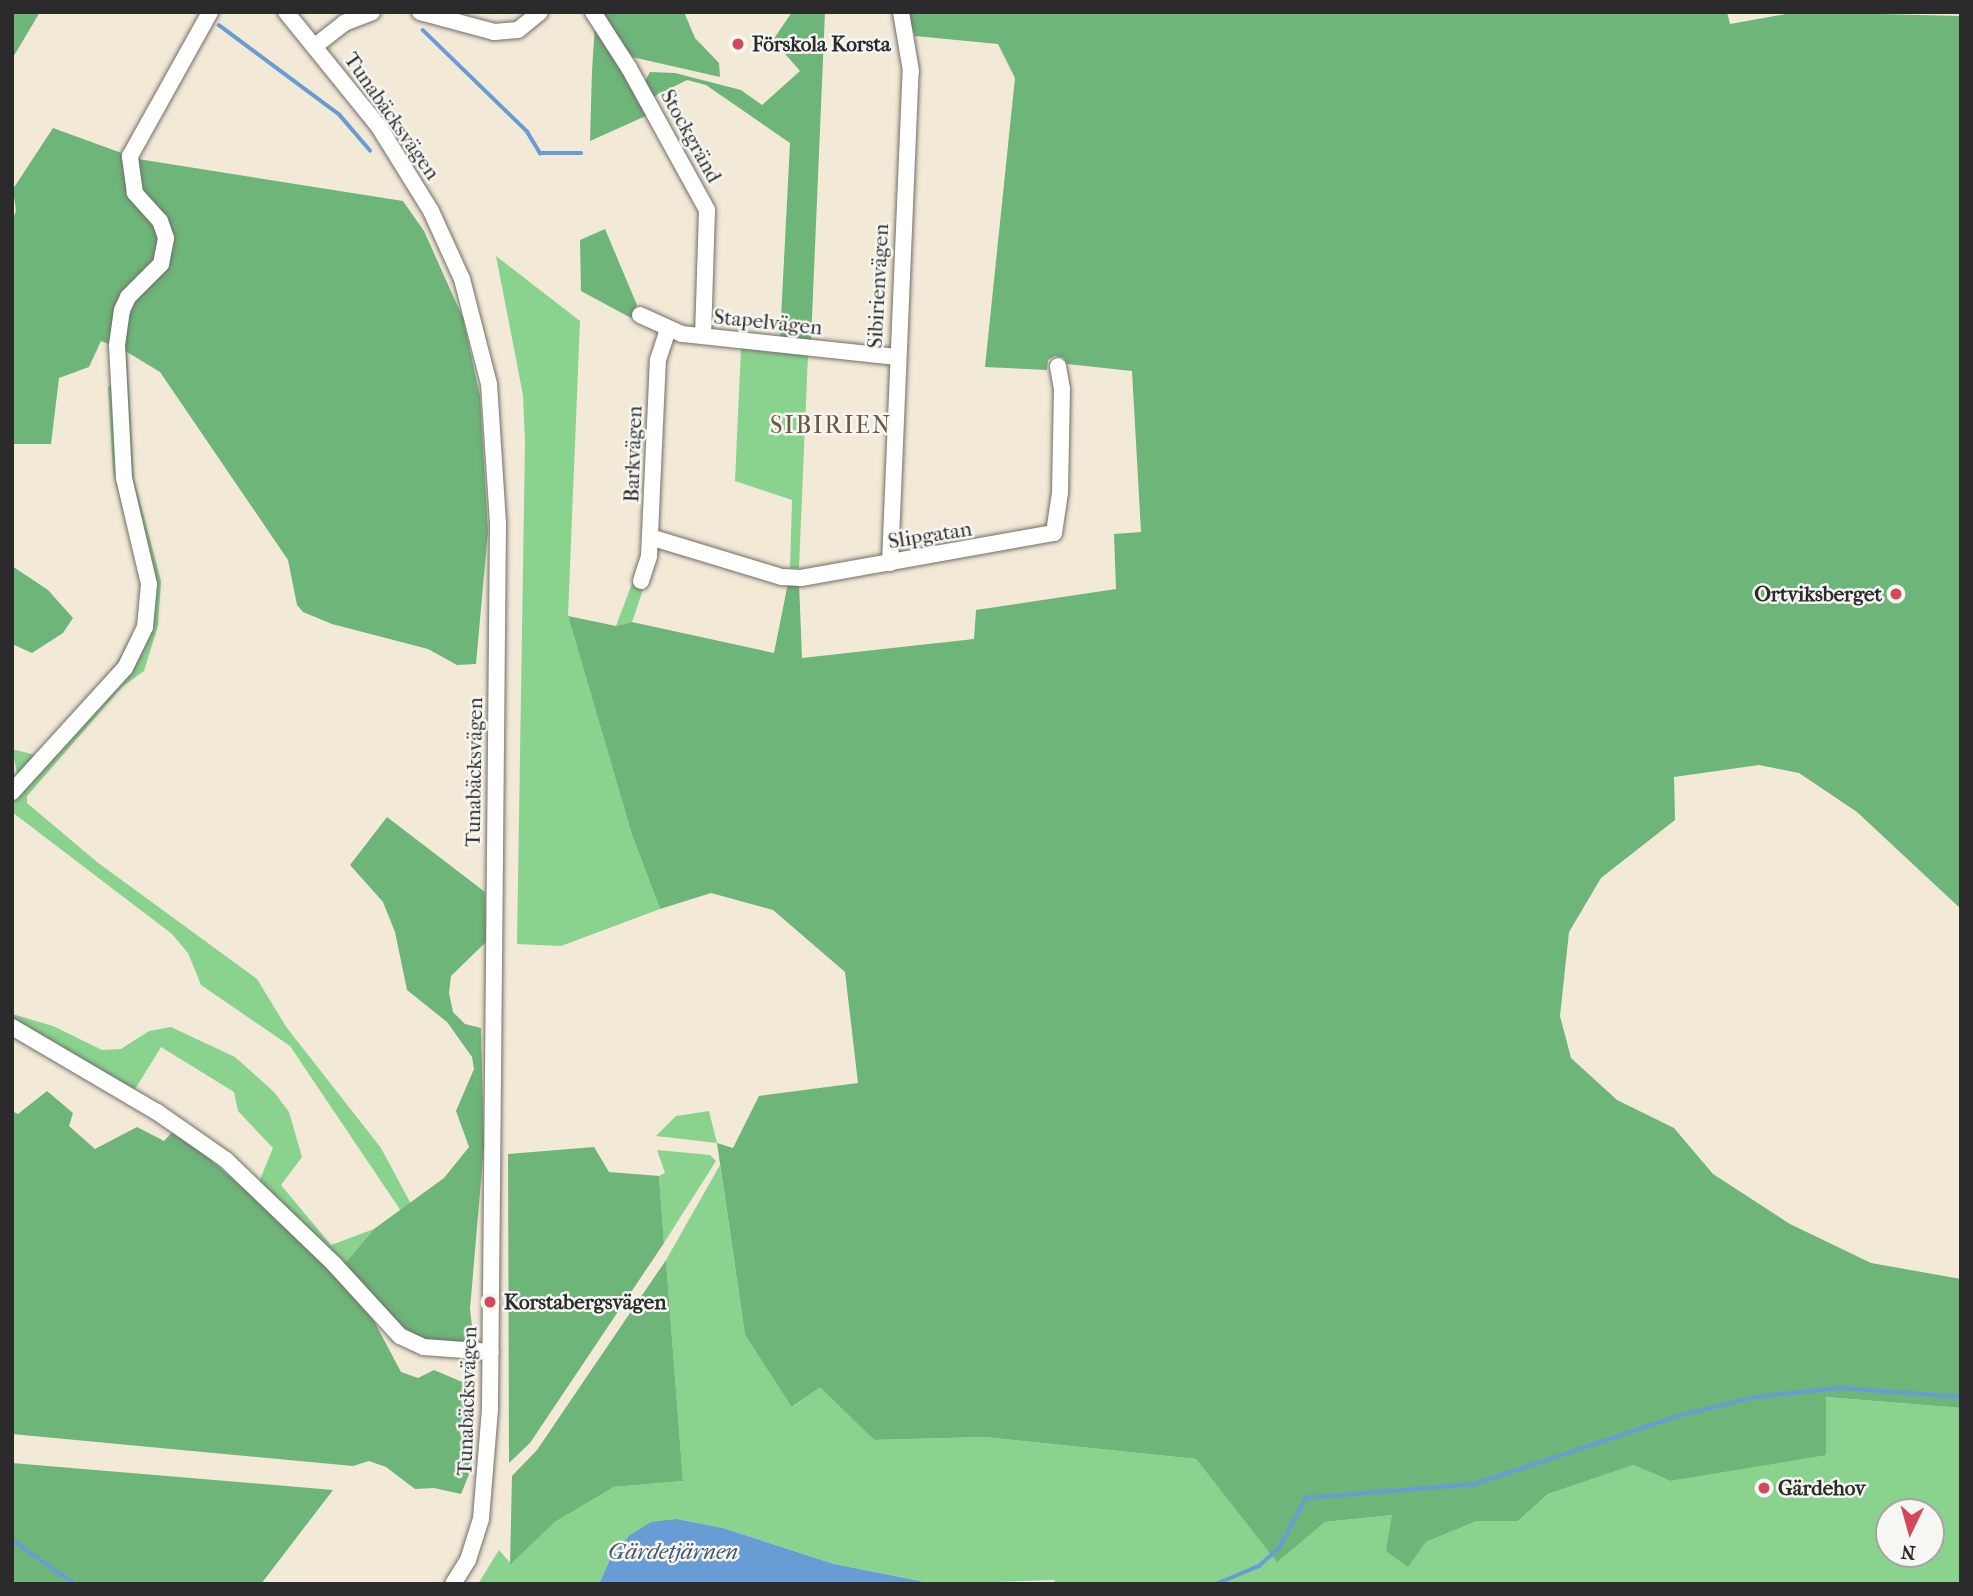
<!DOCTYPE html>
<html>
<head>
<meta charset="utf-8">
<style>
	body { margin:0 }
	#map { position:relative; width:1973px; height:1596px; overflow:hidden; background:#f3e9d7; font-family:"IM FELL French Canon",serif }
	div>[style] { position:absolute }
	.green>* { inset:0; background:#89d38f }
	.forest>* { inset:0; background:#6eb57a }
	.water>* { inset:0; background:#679dd4 }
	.stream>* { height:3.5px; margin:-1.75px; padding:0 1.75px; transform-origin:1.75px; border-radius:1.75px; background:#679dd4 }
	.roads { filter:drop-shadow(0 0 2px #716e67) drop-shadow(0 0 2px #716e67) }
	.minor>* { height:16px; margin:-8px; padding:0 8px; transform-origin:8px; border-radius:8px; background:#fff }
	.dots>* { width:19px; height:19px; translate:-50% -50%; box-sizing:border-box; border:4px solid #f6f6f2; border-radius:50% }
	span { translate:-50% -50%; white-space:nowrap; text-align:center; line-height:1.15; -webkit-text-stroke:5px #f6f6f2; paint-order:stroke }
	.poi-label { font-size:21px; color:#2b2b2b; font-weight:700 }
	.left { translate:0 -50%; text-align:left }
	.right { translate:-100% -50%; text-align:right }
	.street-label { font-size:21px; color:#2b2b2b }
	.water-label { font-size:23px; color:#43596f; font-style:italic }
	.quarter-label { font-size:24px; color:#6d5842; letter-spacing:2px }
	.frame { position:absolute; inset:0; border:14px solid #2b2b2b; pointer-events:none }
	.north { position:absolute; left:1875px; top:1498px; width:70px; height:70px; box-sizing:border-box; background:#f6f6f2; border:2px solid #a5a5a2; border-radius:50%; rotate:185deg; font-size:19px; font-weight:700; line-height:28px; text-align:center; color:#2b2b2b }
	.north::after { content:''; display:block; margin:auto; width:24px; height:32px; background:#d1495b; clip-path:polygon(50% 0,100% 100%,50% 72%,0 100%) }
</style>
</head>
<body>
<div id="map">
	<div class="green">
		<div style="clip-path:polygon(496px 256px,580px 321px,568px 616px,632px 835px,660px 909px,561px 946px,517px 944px,525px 442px,523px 395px)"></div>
		<div style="clip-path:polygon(741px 348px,808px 354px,799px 568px,790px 568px,792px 500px,735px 481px)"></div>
		<div style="clip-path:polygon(122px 350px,127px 352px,134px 479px,161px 581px,158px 626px,144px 671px,122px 687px,27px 796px,27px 803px,97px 862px,257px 979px,287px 1028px,381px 1148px,411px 1204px,401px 1211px,290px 1046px,201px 985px,188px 953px,172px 934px,12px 812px,12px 799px,129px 672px,150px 627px,130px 480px)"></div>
		<div style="clip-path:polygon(114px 383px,120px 483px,145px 585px,140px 627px,120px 666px,81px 717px,12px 789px,18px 778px,12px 749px,39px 756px,117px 663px,137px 625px,142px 582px,113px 472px,108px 387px)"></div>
		<div style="clip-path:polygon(633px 581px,645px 584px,632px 622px,616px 626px)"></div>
		<div style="clip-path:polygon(12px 1014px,53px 1026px,102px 1050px,121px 1049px,149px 1031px,171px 1027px,235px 1057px,274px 1092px,289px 1112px,302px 1157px,281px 1185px,331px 1245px,374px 1229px,342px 1267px,259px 1182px,273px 1148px,238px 1111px,234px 1092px,161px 1047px,134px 1091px,12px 1022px)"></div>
		<div style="clip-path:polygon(709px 1111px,717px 1143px,656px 1136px,676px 1116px)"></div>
		<div style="clip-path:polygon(657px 1150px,710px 1155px,716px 1161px,664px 1243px,659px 1176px,665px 1173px)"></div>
		<div style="clip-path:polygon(evenodd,720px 1165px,745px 1335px,793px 1407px,820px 1386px,874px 1440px,985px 1437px,1196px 1459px,1277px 1561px,1325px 1522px,1392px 1515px,1407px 1566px,1426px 1542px,1477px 1521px,1518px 1521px,1548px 1494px,1634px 1465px,1670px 1481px,1826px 1454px,1826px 1397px,1961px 1408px,1961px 1584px,1056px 1584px,1054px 1580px,935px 1584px,834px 1564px,723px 1528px,677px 1519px,611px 1557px,599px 1584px,478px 1584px,499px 1550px,511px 1564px,555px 1522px,614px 1487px,683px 1481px,666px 1260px,720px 1165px,1889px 1512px,1931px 1512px,1931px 1554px,1889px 1554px,1889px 1512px)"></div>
	</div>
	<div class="forest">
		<div style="clip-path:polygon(12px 12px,40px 12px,12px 59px)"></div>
		<div style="clip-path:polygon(601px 12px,684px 12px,695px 38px,719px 63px,720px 77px,632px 57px)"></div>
		<div style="clip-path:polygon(792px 12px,825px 12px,811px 341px,780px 338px,790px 143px,706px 85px,687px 80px,653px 97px,645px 81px,650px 72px,675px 73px,741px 90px,762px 105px,800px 71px,773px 40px)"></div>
		<div style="clip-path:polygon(906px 12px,1727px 12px,1730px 24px,1797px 12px,1961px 16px,1961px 909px,1857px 812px,1799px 773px,1759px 765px,1674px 777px,1675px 820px,1601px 878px,1569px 932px,1560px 1016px,1571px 1058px,1617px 1100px,1674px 1128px,1713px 1174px,1790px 1224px,1871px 1263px,1961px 1279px,1961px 1408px,1826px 1397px,1826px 1455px,1670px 1481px,1634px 1465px,1548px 1494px,1518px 1521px,1477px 1521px,1426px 1542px,1408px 1567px,1386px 1551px,1392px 1515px,1325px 1522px,1277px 1562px,1196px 1459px,985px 1437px,874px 1440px,820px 1387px,792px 1407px,745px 1335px,717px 1143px,733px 1148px,759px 1096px,858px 1083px,845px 972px,773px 910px,711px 893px,660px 909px,632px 835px,568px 616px,616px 626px,632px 622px,774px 653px,788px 583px,799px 583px,802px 658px,974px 639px,976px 610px,1116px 589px,1114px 534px,1141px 532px,1132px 371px,1067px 364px,1064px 358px,1055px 356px,1048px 360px,1047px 370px,985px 367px,1015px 78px,998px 44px,915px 36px)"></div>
		<div style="clip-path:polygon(595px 24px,648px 115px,590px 141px,592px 71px)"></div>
		<div style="clip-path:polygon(53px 128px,138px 159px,403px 201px,424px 231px,463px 318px,480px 396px,488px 531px,476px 664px,457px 665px,428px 649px,332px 624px,303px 612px,297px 605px,288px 560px,160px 372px,127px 352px,101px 341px,89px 367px,59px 378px,51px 444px,12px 444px,12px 221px,16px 211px,13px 189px)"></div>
		<div style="clip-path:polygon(605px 229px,637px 305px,631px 318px,581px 291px,580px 240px)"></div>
		<div style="clip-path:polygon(12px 566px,48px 590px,73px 618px,63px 633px,32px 653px,12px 644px)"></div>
		<div style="clip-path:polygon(387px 817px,485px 892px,486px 942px,451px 976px,449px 993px,453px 1012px,465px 1024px,481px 1028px,484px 1146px,470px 1309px,474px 1344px,423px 1341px,406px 1333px,342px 1267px,374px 1229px,444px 1178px,469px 1147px,456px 1111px,474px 1069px,472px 1057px,447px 1022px,407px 990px,395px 932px,383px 902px,350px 865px)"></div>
		<div style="clip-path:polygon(47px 1091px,73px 1113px,69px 1126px,95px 1149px,137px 1127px,164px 1141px,175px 1129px,302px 1239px,374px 1321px,401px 1372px,418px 1378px,434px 1370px,474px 1387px,475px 1424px,460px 1431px,472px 1467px,461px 1494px,434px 1488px,415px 1489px,386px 1467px,369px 1461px,353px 1466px,12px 1434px,12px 1111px,18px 1114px)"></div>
		<div style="clip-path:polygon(594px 1147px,609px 1172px,659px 1176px,664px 1243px,530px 1443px,509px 1463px,508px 1154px)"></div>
		<div style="clip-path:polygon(666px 1260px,683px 1481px,614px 1487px,555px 1522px,510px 1565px,512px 1476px,537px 1450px)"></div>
		<div style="clip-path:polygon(12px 1463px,333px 1490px,261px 1584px,12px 1584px)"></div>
	</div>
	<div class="water">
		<div style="clip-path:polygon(677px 1519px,723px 1528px,834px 1564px,935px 1584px,599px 1584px,611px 1557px,630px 1535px,651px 1522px)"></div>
	</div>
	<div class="stream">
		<div style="left:219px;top:25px;width:149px;rotate:36.6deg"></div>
		<div style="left:339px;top:114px;width:48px;rotate:49.3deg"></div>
		<div style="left:423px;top:30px;width:145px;rotate:44.2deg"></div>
		<div style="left:527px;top:131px;width:26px;rotate:59deg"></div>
		<div style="left:540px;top:153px;width:41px"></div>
		<div style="left:12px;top:1540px;width:77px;rotate:34.9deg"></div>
		<div style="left:1216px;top:1584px;width:47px;rotate:-22.7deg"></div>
		<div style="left:1259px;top:1566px;width:27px;rotate:-42deg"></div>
		<div style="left:1279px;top:1548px;width:57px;rotate:-61.6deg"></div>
		<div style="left:1306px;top:1498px;width:170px;rotate:-4.7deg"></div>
		<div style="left:1475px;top:1484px;width:214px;rotate:-18.5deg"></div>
		<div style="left:1678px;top:1416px;width:80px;rotate:-13.7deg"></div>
		<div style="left:1756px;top:1397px;width:84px;rotate:-6.1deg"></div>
		<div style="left:1840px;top:1388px;width:121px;rotate:4.3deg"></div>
	</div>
	<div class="roads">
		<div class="minor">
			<div style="left:286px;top:12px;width:148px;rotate:51deg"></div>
			<div style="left:379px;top:127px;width:99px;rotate:58.2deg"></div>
			<div style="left:431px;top:211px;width:75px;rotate:65.5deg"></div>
			<div style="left:462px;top:279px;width:108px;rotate:75.6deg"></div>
			<div style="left:489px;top:384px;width:138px;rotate:86.3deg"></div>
			<div style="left:498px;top:522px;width:887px;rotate:90.52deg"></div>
			<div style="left:490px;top:1409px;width:110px;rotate:94.7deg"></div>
			<div style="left:481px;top:1519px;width:43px;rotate:107.6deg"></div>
			<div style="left:468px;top:1560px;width:28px;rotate:122deg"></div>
			<div style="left:420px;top:12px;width:77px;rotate:15.1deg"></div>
			<div style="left:494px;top:32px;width:24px;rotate:-5deg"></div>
			<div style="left:518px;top:30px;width:28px;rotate:-39deg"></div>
			<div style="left:593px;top:12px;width:67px;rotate:57.3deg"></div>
			<div style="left:629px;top:68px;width:162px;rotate:61.2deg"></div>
			<div style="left:707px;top:210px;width:126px;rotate:91.8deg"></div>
			<div style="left:315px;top:46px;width:37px;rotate:-38deg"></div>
			<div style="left:344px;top:23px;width:30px;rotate:-21deg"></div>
			<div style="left:640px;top:315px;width:46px;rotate:24.3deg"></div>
			<div style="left:682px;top:334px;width:215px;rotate:6.1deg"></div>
			<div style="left:650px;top:537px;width:138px;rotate:16.9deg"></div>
			<div style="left:782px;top:577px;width:19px;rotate:3deg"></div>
			<div style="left:801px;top:578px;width:257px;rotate:-10.1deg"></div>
			<div style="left:1054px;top:533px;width:40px;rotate:-81.5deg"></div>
			<div style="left:1060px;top:493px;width:104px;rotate:-88.9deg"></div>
			<div style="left:1062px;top:389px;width:23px;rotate:-100deg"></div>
			<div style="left:890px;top:563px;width:492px;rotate:-87.6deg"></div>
			<div style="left:911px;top:71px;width:60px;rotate:-99.6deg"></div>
			<div style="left:641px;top:581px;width:26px;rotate:-72deg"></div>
			<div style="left:649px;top:556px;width:196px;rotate:-87.4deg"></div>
			<div style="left:658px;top:360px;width:32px;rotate:-72deg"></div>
			<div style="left:12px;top:792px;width:168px;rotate:-47.7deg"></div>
			<div style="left:125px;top:668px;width:46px;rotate:-64deg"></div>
			<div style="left:145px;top:627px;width:43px;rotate:-84.7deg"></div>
			<div style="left:149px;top:584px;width:109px;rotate:-103.3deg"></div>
			<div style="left:124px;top:478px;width:133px;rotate:-93deg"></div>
			<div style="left:117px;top:345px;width:35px;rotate:-82deg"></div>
			<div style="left:122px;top:310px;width:14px;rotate:-65deg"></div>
			<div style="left:128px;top:297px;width:47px;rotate:-45deg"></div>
			<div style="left:161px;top:264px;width:26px;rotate:-79deg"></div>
			<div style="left:166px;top:238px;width:18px;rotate:-109deg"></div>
			<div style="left:160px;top:221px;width:38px;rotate:-132deg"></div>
			<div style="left:135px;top:193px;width:37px;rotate:-98deg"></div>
			<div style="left:130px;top:156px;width:165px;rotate:-60.9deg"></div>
			<div style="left:12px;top:1027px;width:168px;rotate:30.4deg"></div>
			<div style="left:157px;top:1112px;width:84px;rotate:34.8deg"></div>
			<div style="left:226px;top:1160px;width:150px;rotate:43.9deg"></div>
			<div style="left:334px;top:1264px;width:98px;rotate:47.5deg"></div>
			<div style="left:400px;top:1336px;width:26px;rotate:25deg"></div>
			<div style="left:424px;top:1347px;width:67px;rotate:4.3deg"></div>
		</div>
	</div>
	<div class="dots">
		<div style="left:738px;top:44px;background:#d1495b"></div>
		<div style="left:1896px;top:594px;background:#d1495b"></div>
		<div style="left:490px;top:1302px;background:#d1495b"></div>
		<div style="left:1764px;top:1488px;background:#d1495b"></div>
	</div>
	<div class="poi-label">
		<span class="left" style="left:752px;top:44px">Förskola Korsta</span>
		<span class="right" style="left:1882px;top:594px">Ortviksberget</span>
		<span class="left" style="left:504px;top:1302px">Korstabergsvägen</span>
		<span class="left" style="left:1778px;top:1488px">Gärdehov</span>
	</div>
	<div class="street-label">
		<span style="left:392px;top:116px;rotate:55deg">Tunabäcksvägen</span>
		<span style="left:691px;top:136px;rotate:61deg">Stockgränd</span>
		<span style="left:878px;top:286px;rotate:-87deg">Sibirienvägen</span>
		<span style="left:768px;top:322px;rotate:6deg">Stapelvägen</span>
		<span style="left:633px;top:454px;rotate:-88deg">Barkvägen</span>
		<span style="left:930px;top:535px;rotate:-9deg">Slipgatan</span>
		<span style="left:474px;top:772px;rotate:-89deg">Tunabäcksvägen</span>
		<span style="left:467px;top:1401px;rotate:-88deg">Tunabäcksvägen</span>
	</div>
	<div class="water-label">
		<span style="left:673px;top:1552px">Gärdetjärnen</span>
	</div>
	<div class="quarter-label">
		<span style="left:831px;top:426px">SIBIRIEN</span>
	</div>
	<div class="frame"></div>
	<div class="north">N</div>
</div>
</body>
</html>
